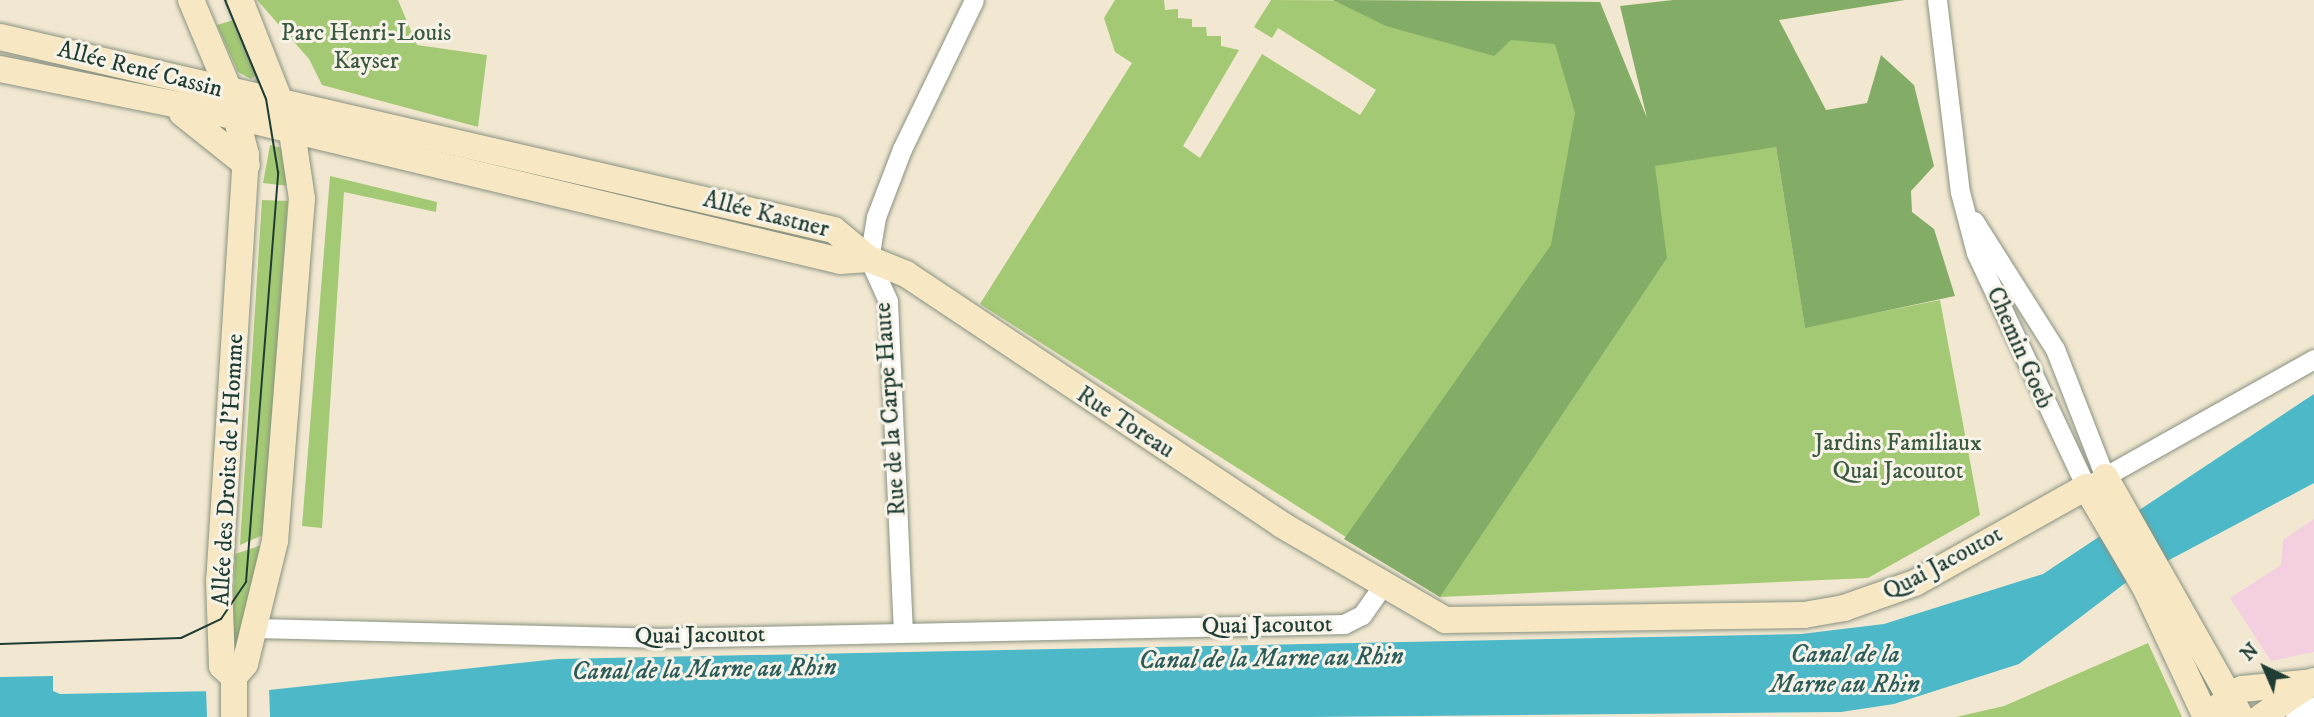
<!DOCTYPE html>
<html>
<head>
<meta charset="utf-8">
<style>
	body { margin:0 }
	#map { position:relative; width:2314px; height:717px; overflow:hidden; background:#f2e8d1; font-family:"IM FELL DW Pica",serif }
	div>[style] { position:absolute }
	.built>* { inset:0; background:#f3cfe0 }
	.green>* { inset:0; background:#a4c974 }
	.forest>* { inset:0; background:#83ad66 }
	.water>* { inset:0; background:#4cb8c8 }
	.pier>* { inset:0; background:#f2e8d1; transform-origin:0 0 }
	.roads { filter:drop-shadow(0 0 2px #889282) drop-shadow(0 0 2px #889282) }
	.street>* { height:19px; margin:-9.5px; padding:0 9.5px; transform-origin:9.5px; border-radius:9.5px; background:#fff }
	.secondary>* { height:26px; margin:-13px; padding:0 13px; transform-origin:13px; border-radius:13px; background:#f7e8c3 }
	.tram>* { height:2px; margin:-1px; padding:0 1px; transform-origin:1px; border-radius:1px; background:#1f3d34 }
	span { translate:-50% -50%; white-space:nowrap; text-align:center; line-height:1.15; -webkit-text-stroke:6px #f7f3e8; paint-order:stroke }
	.park-label { font-size:24px; color:#3a5941 }
	.street-label { font-size:24px; color:#1f3d34 }
	.water-label { font-size:26px; color:#2a5c59; font-style:italic }
	.north { position:absolute; left:2230px; top:633px; width:70px; height:70px; -webkit-text-stroke:5px #f7f3e8; paint-order:stroke; rotate:316deg; font-size:19px; font-weight:700; line-height:28px; text-align:center; color:#1f3d34 }
	.north::after { content:''; display:block; margin:auto; width:24px; height:32px; background:#1f3d34; clip-path:polygon(50% 0,100% 100%,50% 72%,0 100%) }
</style>
</head>
<body>
<div id="map">
	<div class="built">
		<div style="clip-path:polygon(2314px 519px,2314px 652px,2271px 661px,2230px 598px,2281px 565px,2283px 540px)"></div>
	</div>
	<div class="green">
		<div style="clip-path:polygon(257px 0,398px 0,417px 45px,487px 55px,478px 127px,322px 85px,309px 59px)"></div>
		<div style="clip-path:polygon(1115px 0,1164px 0,1165px 10px,1178px 9px,1178px 18px,1192px 19px,1192px 27px,1206px 27px,1207px 36px,1221px 36px,1221px 46px,1239px 50px,1183px 146px,1200px 158px,1262px 54px,1360px 115px,1376px 90px,1278px 28px,1272px 38px,1254px 27px,1271px 0,1600px 2px,1649px 125px,1776px 147px,1805px 327px,1940px 300px,1980px 515px,1868px 578px,1440px 597px,980px 304px,1132px 63px,1115px 52px,1104px 18px)"></div>
		<div style="clip-path:polygon(237px 19px,258px 74px,251px 79px,238px 72px,217px 25px)"></div>
		<div style="clip-path:polygon(270px 145px,282px 148px,289px 186px,263px 183px)"></div>
		<div style="clip-path:polygon(330px 176px,437px 202px,436px 212px,344px 192px,322px 528px,302px 526px)"></div>
		<div style="clip-path:polygon(262px 200px,288px 201px,263px 535px,240px 545px)"></div>
		<div style="clip-path:polygon(262px 545px,240px 656px,232px 656px,235px 554px)"></div>
		<div style="clip-path:polygon(2148px 643px,2182px 717px,1956px 717px,2004px 706px)"></div>
	</div>
	<div class="forest">
		<div style="clip-path:polygon(1333px 0,1600px 2px,1647px 118px,1620px 6px,1673px 0,1905px 0,1779px 20px,1826px 110px,1867px 103px,1881px 55px,1914px 85px,1934px 166px,1911px 191px,1912px 212px,1934px 229px,1955px 296px,1805px 328px,1776px 147px,1655px 166px,1667px 258px,1440px 597px,1344px 539px,1551px 245px,1575px 113px,1555px 44px,1511px 40px,1494px 56px,1386px 26px)"></div>
	</div>
	<div class="water">
		<div style="clip-path:polygon(2314px 394px,2314px 483px,2124px 584px,2019px 664px,1894px 704px,1841px 712px,1307px 717px,0 717px,0 677px,53px 676px,53px 691px,60px 694px,269px 690px,557px 659px,1801px 634px,1884px 624px,2043px 574px)"></div>
	</div>
	<div class="pier">
		<div style="left:269px;top:687px;width:30px;height:63px;rotate:88deg"></div>
	</div>
	<div class="roads">
		<div class="street">
			<div style="left:1937px;top:0;width:193px;rotate:83.2deg"></div>
			<div style="left:1960px;top:192px;width:63px;rotate:75.3deg"></div>
			<div style="left:1976px;top:253px;width:259px;rotate:64.8deg"></div>
			<div style="left:2086px;top:487px;width:261px;rotate:-29.3deg"></div>
			<div style="left:1974px;top:221px;width:151px;rotate:57.7deg"></div>
			<div style="left:2055px;top:349px;width:137px;rotate:68.7deg"></div>
			<div style="left:256px;top:628px;width:399px;rotate:1.4deg"></div>
			<div style="left:655px;top:638px;width:689px;rotate:-1.16deg"></div>
			<div style="left:1344px;top:624px;width:20px;rotate:-27deg"></div>
			<div style="left:1362px;top:615px;width:35px;rotate:-55deg"></div>
			<div style="left:903px;top:633px;width:332px;rotate:-92.6deg"></div>
			<div style="left:888px;top:301px;width:46px;rotate:-114.3deg"></div>
			<div style="left:869px;top:259px;width:43px;rotate:-80.5deg"></div>
			<div style="left:876px;top:217px;width:73px;rotate:-69.1deg"></div>
			<div style="left:902px;top:149px;width:165px;rotate:-64.2deg"></div>
			<div style="left:2295px;top:717px;width:22px;rotate:-30deg"></div>
		</div>
		<div class="secondary">
			<div style="left:191px;top:0;width:101px;rotate:67.2deg"></div>
			<div style="left:230px;top:93px;width:64px;rotate:75.5deg"></div>
			<div style="left:246px;top:155px;width:426px;rotate:93.6deg"></div>
			<div style="left:219px;top:580px;width:86px;rotate:88deg"></div>
			<div style="left:222px;top:666px;width:16px;rotate:43deg"></div>
			<div style="left:0;top:37px;width:856px;rotate:13.03deg"></div>
			<div style="left:834px;top:230px;width:45px;rotate:39.6deg"></div>
			<div style="left:0;top:69px;width:243px;rotate:11.4deg"></div>
			<div style="left:238px;top:117px;width:619px;rotate:13.45deg"></div>
			<div style="left:840px;top:261px;width:29px;rotate:-4deg"></div>
			<div style="left:869px;top:259px;width:40px;rotate:22deg"></div>
			<div style="left:906px;top:274px;width:452px;rotate:33.7deg"></div>
			<div style="left:1282px;top:525px;width:189px;rotate:30.2deg"></div>
			<div style="left:1445px;top:620px;width:359px;rotate:-0.8deg"></div>
			<div style="left:1804px;top:615px;width:41px;rotate:-9.9deg"></div>
			<div style="left:1844px;top:608px;width:75px;rotate:-19.4deg"></div>
			<div style="left:1915px;top:583px;width:196px;rotate:-29.3deg"></div>
			<div style="left:2086px;top:487px;width:118px;rotate:59.5deg"></div>
			<div style="left:2146px;top:589px;width:141px;rotate:64.9deg"></div>
			<div style="left:182px;top:113px;width:83px;rotate:38.7deg"></div>
			<div style="left:2105px;top:477px;width:276px;rotate:60.5deg"></div>
			<div style="left:234px;top:677px;width:17px;rotate:-50deg"></div>
			<div style="left:245px;top:664px;width:127px;rotate:-76.3deg"></div>
			<div style="left:275px;top:541px;width:343px;rotate:-85.5deg"></div>
			<div style="left:302px;top:199px;width:68px;rotate:-98.5deg"></div>
			<div style="left:292px;top:132px;width:142px;rotate:-111.5deg"></div>
			<div style="left:234px;top:677px;width:40px;rotate:90deg"></div>
			<div style="left:2217px;top:708px;width:31px;rotate:-37deg"></div>
			<div style="left:2242px;top:689px;width:71px;rotate:-5.6deg"></div>
			<div style="left:2261px;top:717px;width:64px;rotate:-34.2deg"></div>
		</div>
	</div>
	<div class="tram">
		<div style="left:0;top:644px;width:181px;rotate:-1.9deg"></div>
		<div style="left:181px;top:638px;width:44px;rotate:-25.4deg"></div>
		<div style="left:221px;top:619px;width:45px;rotate:-56deg"></div>
		<div style="left:246px;top:582px;width:411px;rotate:-85.5deg"></div>
		<div style="left:278px;top:172px;width:74px;rotate:-99.3deg"></div>
		<div style="left:266px;top:99px;width:107px;rotate:-112.5deg"></div>
	</div>
	<div class="park-label">
		<span style="left:366px;top:48px">Parc Henri-Louis<br>Kayser</span>
		<span style="left:1898px;top:458px">Jardins Familiaux<br>Quai Jacoutot</span>
	</div>
	<div class="street-label">
		<span style="left:140px;top:70px;rotate:14deg">Allée René Cassin</span>
		<span style="left:766px;top:215px;rotate:14deg">Allée Kastner</span>
		<span style="left:2019px;top:348px;rotate:66deg">Chemin Goeb</span>
		<span style="left:891px;top:409px;rotate:-94deg">Rue de la Carpe Haute</span>
		<span style="left:1125px;top:423px;rotate:33deg">Rue Toreau</span>
		<span style="left:229px;top:470px;rotate:-87deg">Allée des Droits de l'Homme</span>
		<span style="left:1943px;top:564px;rotate:-28deg">Quai Jacoutot</span>
		<span style="left:1267px;top:626px;rotate:-1deg">Quai Jacoutot</span>
		<span style="left:700px;top:636px;rotate:-1deg">Quai Jacoutot</span>
	</div>
	<div class="water-label">
		<span style="left:1845px;top:670px">Canal de la<br>Marne au Rhin</span>
		<span style="left:1271px;top:659px;rotate:-1deg">Canal de la Marne au Rhin</span>
		<span style="left:704px;top:670px;rotate:-1deg">Canal de la Marne au Rhin</span>
	</div>
	<div class="north">N</div>
</div>
</body>
</html>
